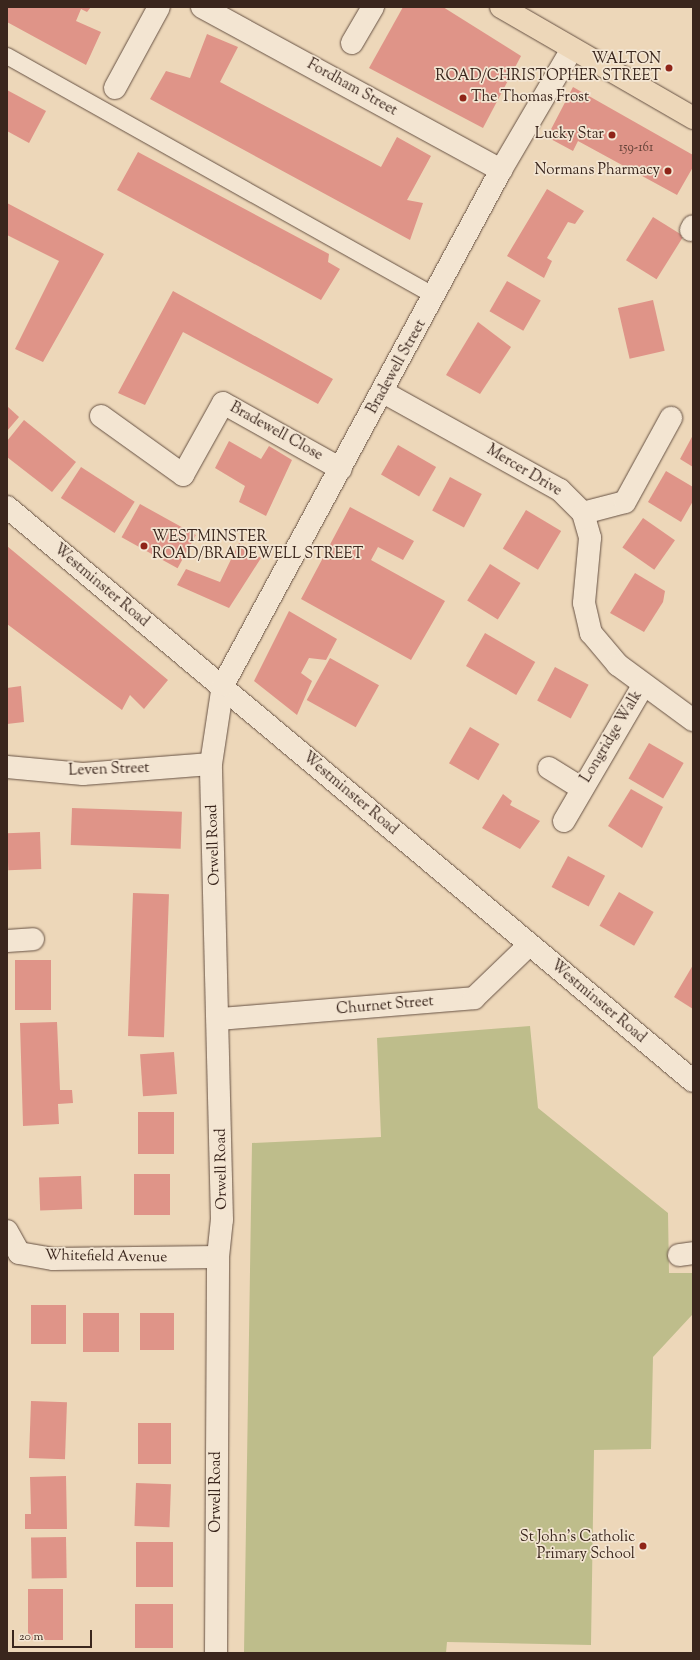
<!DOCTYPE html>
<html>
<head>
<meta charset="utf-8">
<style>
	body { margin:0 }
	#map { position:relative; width:700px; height:1660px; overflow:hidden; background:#edd7b9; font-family:"Sorts Mill Goudy",serif }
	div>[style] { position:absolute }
	.green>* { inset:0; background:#bebd8b }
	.building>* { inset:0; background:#df9488; transform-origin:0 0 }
	.roads { filter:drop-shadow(0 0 1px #675244) drop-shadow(0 0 1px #675244) }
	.pedestrian>* { height:16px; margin:-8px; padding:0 8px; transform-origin:8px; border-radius:8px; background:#f3e5d2 }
	.minor>* { height:22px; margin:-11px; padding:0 11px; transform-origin:11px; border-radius:11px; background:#f3e5d2 }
	.tertiary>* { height:22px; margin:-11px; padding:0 11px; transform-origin:11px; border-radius:11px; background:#f3e5d2 }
	.trunk>* { height:22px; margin:-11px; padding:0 11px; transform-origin:11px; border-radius:11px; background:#edd7b9 }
	.dots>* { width:11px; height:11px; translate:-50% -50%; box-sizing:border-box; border:2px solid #f3e5d2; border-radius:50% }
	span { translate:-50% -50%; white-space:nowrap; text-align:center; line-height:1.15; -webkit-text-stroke:3.5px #f3e5d2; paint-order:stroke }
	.number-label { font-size:13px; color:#634238 }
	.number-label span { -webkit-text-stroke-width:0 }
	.poi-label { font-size:15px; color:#3a261d }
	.right { translate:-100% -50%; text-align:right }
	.left { translate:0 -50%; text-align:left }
	.street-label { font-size:15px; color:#3a261d }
	.frame { position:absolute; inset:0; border:8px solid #3a261d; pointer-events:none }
	.scale { position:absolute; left:12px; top:1630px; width:80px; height:18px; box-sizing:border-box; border:2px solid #3a261d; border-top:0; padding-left:5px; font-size:12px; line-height:14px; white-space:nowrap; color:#3a261d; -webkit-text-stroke:3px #f3e5d2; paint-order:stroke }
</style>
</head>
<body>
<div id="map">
	<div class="green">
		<div style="clip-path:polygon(530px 1026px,538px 1108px,668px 1213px,669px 1273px,693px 1273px,692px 1315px,653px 1357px,651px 1449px,594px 1450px,591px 1645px,447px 1642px,446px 1653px,244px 1653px,252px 1143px,381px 1137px,377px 1038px)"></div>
	</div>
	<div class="building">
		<div style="clip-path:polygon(7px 7px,91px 7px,87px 12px,81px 9px,76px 21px,101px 32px,86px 65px,7px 22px)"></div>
		<div style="clip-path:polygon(403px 7px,443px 7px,521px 56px,483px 128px,369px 68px)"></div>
		<div style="clip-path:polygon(207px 34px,238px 47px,220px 82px,381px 167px,397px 137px,431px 156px,407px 200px,423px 203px,410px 240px,150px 99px,166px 71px,190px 78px)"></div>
		<div style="clip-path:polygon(573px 87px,693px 155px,693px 167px,677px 195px,578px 141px,573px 151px,547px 137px)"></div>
		<div style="clip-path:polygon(7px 90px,46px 111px,29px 143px,7px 131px)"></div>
		<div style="clip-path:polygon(138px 152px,329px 254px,328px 262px,340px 269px,321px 300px,117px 190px)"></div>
		<div style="clip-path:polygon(547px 189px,584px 211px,575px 224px,568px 222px,547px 258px,552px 261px,544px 278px,507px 256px)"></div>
		<div style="clip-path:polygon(7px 203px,104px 254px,43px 362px,15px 349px,59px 261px,7px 235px)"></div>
		<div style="left:653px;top:217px;width:36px;height:51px;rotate:32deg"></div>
		<div style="left:507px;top:281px;width:39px;height:35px;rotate:30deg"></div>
		<div style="clip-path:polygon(173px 291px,333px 379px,318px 404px,183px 332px,145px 405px,118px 393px)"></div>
		<div style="left:653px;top:300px;width:52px;height:36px;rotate:77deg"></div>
		<div style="clip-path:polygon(478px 322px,511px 347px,480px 394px,446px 375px)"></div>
		<div style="clip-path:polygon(7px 406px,19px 417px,7px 431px)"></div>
		<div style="clip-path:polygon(24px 420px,76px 462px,52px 492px,7px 457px,7px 441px)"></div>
		<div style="clip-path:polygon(693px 435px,693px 467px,680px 459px)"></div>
		<div style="clip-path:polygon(229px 441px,261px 459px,269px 446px,292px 460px,266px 516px,239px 502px,245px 486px,215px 468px)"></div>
		<div style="left:398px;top:445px;width:44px;height:34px;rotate:30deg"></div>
		<div style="left:81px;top:467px;width:64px;height:37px;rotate:33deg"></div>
		<div style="clip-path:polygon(666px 471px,693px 487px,693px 501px,681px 522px,648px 502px)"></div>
		<div style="left:450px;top:477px;width:36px;height:38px;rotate:28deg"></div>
		<div style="left:140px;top:504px;width:64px;height:38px;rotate:29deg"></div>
		<div style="clip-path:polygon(350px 507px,414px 541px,403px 560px,378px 547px,371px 560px,445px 601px,411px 660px,301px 599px)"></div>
		<div style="left:526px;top:510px;width:41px;height:45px;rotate:31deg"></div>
		<div style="left:643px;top:518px;width:39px;height:36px;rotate:35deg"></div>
		<div style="clip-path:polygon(239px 543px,261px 558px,229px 608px,177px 585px,186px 569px,220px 582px)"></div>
		<div style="clip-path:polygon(7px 546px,168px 680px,144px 709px,130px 695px,122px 710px,7px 624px)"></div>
		<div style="left:490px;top:564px;width:36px;height:43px;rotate:32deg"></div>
		<div style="clip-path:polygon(635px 573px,665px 591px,663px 602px,644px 632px,610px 613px)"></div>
		<div style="clip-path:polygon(289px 611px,337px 639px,326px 660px,309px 658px,301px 673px,312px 681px,297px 715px,254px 681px)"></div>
		<div style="left:485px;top:633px;width:58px;height:38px;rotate:30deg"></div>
		<div style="left:330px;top:658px;width:56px;height:48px;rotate:29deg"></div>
		<div style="left:555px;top:667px;width:38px;height:38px;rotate:28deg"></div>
		<div style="clip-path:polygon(21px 686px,24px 722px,7px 724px,7px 688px)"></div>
		<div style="left:470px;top:727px;width:34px;height:42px;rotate:30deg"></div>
		<div style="left:649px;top:743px;width:40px;height:41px;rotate:30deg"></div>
		<div style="clip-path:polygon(631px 789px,663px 807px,642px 848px,608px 826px)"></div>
		<div style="clip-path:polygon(503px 794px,512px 801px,510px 805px,540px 821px,520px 849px,482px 828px)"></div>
		<div style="left:72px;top:808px;width:110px;height:37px;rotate:2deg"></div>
		<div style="left:40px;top:832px;width:37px;height:33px;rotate:88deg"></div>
		<div style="left:568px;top:856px;width:42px;height:35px;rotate:28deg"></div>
		<div style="left:619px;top:892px;width:40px;height:39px;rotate:30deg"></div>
		<div style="left:133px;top:893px;width:36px;height:143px;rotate:2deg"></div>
		<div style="left:51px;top:960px;width:50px;height:36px;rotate:90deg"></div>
		<div style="clip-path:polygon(693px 965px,693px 1009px,674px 997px)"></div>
		<div style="clip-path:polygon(57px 1022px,60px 1090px,72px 1090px,73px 1103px,58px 1104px,59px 1124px,23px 1126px,20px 1023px)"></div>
		<div style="left:174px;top:1052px;width:42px;height:34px;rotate:86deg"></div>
		<div style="left:174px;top:1112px;width:42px;height:36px;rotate:90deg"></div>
		<div style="left:134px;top:1174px;width:36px;height:41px"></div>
		<div style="left:81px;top:1176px;width:33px;height:42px;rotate:88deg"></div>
		<div style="left:66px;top:1305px;width:39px;height:35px;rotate:90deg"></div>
		<div style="left:83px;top:1313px;width:36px;height:39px"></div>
		<div style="left:140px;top:1313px;width:34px;height:37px"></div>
		<div style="left:31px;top:1401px;width:36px;height:57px;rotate:2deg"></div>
		<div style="left:138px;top:1423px;width:33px;height:41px"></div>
		<div style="clip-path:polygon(66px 1476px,67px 1529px,25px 1529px,25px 1514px,31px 1514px,30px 1477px)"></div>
		<div style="left:136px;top:1483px;width:35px;height:43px;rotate:2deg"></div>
		<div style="left:66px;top:1537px;width:41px;height:35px;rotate:89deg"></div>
		<div style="left:173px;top:1542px;width:45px;height:37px;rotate:90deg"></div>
		<div style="left:28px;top:1589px;width:35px;height:51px"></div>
		<div style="left:135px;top:1604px;width:38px;height:44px"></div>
	</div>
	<div class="roads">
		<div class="pedestrian">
			<div style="left:7px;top:56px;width:491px;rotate:29.3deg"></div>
		</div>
		<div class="minor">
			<div style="left:202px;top:7px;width:341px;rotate:28.6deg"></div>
			<div style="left:352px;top:43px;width:42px;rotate:-59.7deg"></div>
			<div style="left:115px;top:88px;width:92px;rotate:-61.5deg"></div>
			<div style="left:691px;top:230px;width:4px;rotate:-63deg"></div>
			<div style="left:383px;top:392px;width:202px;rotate:29deg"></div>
			<div style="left:560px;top:490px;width:33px;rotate:45deg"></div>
			<div style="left:583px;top:513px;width:26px;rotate:74deg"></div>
			<div style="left:590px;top:538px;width:65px;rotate:95.3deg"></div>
			<div style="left:584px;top:603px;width:31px;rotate:77deg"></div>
			<div style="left:591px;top:633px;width:42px;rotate:49.8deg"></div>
			<div style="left:618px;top:665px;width:93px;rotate:36.3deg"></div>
			<div style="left:101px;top:416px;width:101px;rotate:35.7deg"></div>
			<div style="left:183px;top:475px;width:82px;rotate:-60.9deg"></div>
			<div style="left:223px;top:403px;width:135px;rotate:29.2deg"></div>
			<div style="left:583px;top:513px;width:43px;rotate:-14.7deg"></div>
			<div style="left:625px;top:502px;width:96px;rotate:-61.3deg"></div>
			<div style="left:7px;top:767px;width:76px;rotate:5.3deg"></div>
			<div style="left:83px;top:774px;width:128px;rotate:-4.5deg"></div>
			<div style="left:549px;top:768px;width:38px;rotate:32deg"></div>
			<div style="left:564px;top:821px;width:156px;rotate:-59.7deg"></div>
			<div style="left:7px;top:941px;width:26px;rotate:-4deg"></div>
			<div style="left:220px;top:1019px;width:255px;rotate:-4.7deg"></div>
			<div style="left:474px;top:998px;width:76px;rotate:-43.9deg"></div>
			<div style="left:7px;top:1231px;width:25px;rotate:61deg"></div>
			<div style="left:19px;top:1253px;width:35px;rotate:10deg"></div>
			<div style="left:53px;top:1259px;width:165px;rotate:-0.7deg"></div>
			<div style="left:679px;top:1255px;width:14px;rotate:-8deg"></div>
			<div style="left:216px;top:1653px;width:396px;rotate:-89.7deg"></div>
			<div style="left:218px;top:1257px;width:37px;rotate:-84deg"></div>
			<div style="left:222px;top:1220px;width:456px;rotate:-91.4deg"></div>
			<div style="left:211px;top:764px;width:80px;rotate:-81.4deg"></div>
		</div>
		<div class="tertiary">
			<div style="left:7px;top:507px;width:894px;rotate:39.92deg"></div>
			<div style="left:223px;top:685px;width:585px;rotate:-61.64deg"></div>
			<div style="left:501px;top:170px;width:140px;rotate:-59.6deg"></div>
		</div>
		<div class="trunk">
			<div style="left:501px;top:7px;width:222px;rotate:30deg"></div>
		</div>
	</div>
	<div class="dots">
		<div style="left:669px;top:68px;background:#8f2418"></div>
		<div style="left:463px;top:98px;background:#8f2418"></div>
		<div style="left:612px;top:135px;background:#8f2418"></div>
		<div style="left:668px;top:171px;background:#8f2418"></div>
		<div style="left:144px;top:546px;background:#8f2418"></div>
		<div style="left:643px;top:1546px;background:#8f2418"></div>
	</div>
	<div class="number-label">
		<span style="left:636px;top:148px">159-161</span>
	</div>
	<div class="poi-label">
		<span class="right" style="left:661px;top:68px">WALTON<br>ROAD/CHRISTOPHER STREET</span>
		<span class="left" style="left:471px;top:98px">The Thomas Frost</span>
		<span class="right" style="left:604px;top:135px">Lucky Star</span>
		<span class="right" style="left:660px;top:171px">Normans Pharmacy</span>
		<span class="left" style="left:152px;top:546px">WESTMINSTER<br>ROAD/BRADEWELL STREET</span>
		<span class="right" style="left:635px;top:1546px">St John's Catholic<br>Primary School</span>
	</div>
	<div class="street-label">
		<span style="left:352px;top:88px;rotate:29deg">Fordham Street</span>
		<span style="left:397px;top:367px;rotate:-61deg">Bradewell Street</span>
		<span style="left:276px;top:432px;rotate:29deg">Bradewell Close</span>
		<span style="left:524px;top:471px;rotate:31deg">Mercer Drive</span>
		<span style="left:101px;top:586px;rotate:40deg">Westminster Road</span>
		<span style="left:612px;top:737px;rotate:-59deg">Longridge Walk</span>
		<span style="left:109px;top:770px;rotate:-2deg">Leven Street</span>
		<span style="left:350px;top:794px;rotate:40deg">Westminster Road</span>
		<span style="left:214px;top:845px;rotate:-92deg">Orwell Road</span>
		<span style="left:598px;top:1002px;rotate:40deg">Westminster Road</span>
		<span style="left:385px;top:1006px;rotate:-5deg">Churnet Street</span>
		<span style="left:222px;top:1169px;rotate:-91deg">Orwell Road</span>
		<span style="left:106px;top:1257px;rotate:1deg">Whitefield Avenue</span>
		<span style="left:217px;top:1492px;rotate:-90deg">Orwell Road</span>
	</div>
	<div class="frame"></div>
	<div class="scale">20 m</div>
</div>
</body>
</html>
